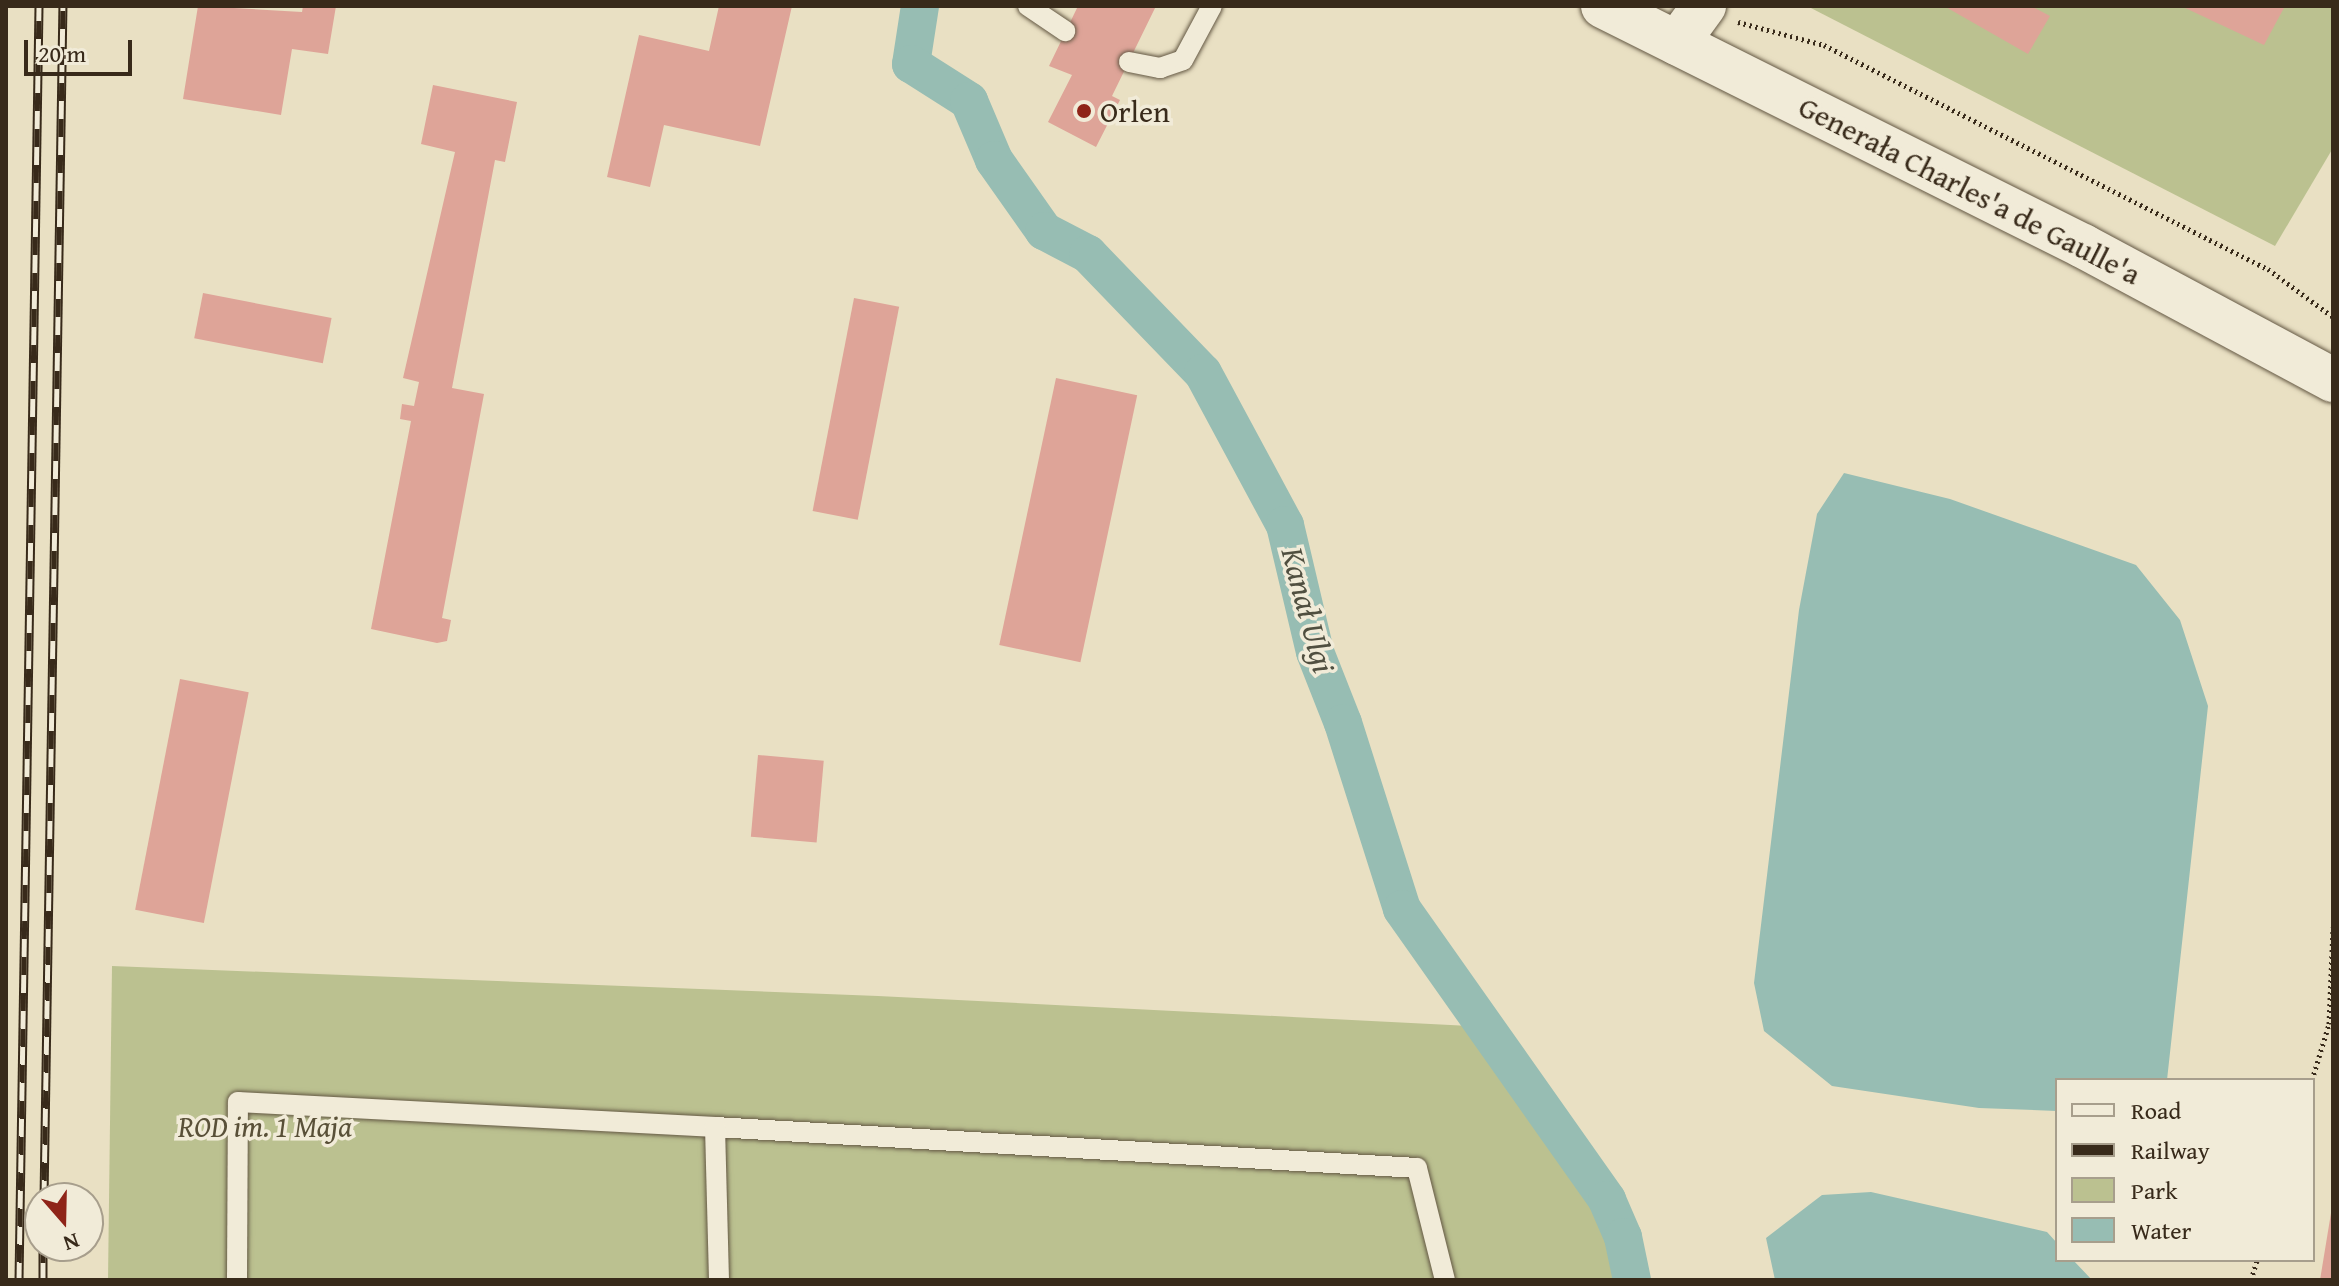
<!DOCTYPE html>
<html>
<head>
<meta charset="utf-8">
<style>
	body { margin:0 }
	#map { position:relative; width:2339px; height:1286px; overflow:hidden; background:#e9e0c3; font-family:"Gentium Book Plus",serif }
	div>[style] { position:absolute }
	.green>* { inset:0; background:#bbc190 }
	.water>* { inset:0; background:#97bdb3 }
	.canal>* { height:38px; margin:-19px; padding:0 19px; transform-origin:19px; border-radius:19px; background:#97bdb3 }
	.building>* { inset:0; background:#dea498; transform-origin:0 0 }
	.path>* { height:5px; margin-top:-2.5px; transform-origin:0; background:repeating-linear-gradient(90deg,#382a1a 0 2px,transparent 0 6px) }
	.roads { filter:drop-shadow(0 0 2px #645844) drop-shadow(0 0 2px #645844) }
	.lane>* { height:20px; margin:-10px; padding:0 10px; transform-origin:10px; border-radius:10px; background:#f1ebd8 }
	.secondary>* { height:44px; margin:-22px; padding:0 22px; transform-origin:22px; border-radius:22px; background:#f1ebd8 }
	.rail>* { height:9px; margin-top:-4.5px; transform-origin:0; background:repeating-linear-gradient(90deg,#f1ebd8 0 18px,#382a1a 0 36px); box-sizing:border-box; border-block:2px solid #382a1a }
	.dots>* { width:22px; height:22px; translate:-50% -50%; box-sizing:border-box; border:4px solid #f1ebd8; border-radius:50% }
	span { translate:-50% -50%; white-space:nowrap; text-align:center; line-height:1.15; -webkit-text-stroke:7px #f1ebd8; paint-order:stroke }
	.poi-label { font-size:30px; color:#382a1a }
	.left { translate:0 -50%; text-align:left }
	.street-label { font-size:30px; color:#382a1a }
	.park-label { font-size:30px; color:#595038; font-style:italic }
	.water-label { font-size:32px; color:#504f40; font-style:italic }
	.frame { position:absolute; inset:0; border:8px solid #382a1a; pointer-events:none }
	.legend { position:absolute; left:2055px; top:1078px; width:260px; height:184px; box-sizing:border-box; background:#f1ebd8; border:2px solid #a79e8c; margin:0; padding:10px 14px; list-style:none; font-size:24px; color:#382a1a }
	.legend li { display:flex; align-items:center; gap:16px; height:40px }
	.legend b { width:40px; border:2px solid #a79e8c }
	.north { position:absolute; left:24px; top:1182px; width:80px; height:80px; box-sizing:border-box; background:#f1ebd8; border:2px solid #a79e8c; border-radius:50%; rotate:160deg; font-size:22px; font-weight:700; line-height:32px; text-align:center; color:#382a1a }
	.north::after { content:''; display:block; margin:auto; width:28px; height:36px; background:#8f2418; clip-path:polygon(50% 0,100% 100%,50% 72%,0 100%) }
	.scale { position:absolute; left:24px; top:40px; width:108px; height:36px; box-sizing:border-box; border:4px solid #382a1a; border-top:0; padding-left:10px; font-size:24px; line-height:28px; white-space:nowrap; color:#382a1a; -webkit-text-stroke:6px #f1ebd8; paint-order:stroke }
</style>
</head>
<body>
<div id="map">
	<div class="green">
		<div style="clip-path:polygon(1807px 6px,2333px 6px,2333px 148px,2275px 246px)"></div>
		<div style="clip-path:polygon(112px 966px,878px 996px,1470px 1026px,1606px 1215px,1621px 1280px,108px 1280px)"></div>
	</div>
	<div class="water">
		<div style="clip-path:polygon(1844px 473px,1950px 499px,2136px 565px,2180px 620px,2208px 706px,2167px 1080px,2057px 1080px,2057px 1111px,1979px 1108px,1832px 1086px,1764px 1031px,1754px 983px,1799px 610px,1817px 514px)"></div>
		<div style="clip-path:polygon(1871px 1192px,2047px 1232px,2057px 1243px,2057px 1260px,2073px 1260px,2092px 1280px,1775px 1280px,1766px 1238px,1822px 1195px)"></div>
	</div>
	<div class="canal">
		<div style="left:920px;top:6px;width:59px;rotate:98.8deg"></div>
		<div style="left:911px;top:64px;width:69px;rotate:32.5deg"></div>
		<div style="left:969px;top:101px;width:64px;rotate:67deg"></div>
		<div style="left:994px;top:160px;width:87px;rotate:54.8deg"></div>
		<div style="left:1044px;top:231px;width:50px;rotate:27.6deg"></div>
		<div style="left:1088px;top:254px;width:165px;rotate:46deg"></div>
		<div style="left:1203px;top:373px;width:173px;rotate:61.7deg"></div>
		<div style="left:1285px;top:525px;width:130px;rotate:76.7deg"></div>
		<div style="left:1315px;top:652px;width:76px;rotate:68.5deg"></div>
		<div style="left:1343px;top:723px;width:195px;rotate:72.4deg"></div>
		<div style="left:1402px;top:909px;width:356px;rotate:54.8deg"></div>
		<div style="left:1607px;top:1200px;width:40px;rotate:66.6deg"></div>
		<div style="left:1623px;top:1237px;width:44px;rotate:78.2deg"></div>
	</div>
	<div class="building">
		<div style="clip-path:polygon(198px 6px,302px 12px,303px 6px,336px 6px,328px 54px,292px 49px,281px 115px,183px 99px)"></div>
		<div style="clip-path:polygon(719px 6px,792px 6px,760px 146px,664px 125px,650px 187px,607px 177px,639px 35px,709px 51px)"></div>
		<div style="clip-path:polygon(1078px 6px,1156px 6px,1112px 96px,1120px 100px,1096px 147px,1048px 122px,1072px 75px,1049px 66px)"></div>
		<div style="clip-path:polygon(1944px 6px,2031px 6px,2050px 16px,2028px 54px)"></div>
		<div style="clip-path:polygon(2181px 6px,2285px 6px,2264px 45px)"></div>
		<div style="clip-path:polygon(433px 85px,517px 102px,505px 162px,495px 160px,452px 388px,484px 394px,442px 618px,451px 620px,447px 641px,437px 643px,371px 629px,411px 421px,400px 419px,402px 404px,414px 406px,419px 382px,403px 378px,455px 152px,421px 144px)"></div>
		<div style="left:203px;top:293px;width:131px;height:46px;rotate:11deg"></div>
		<div style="left:854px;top:298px;width:46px;height:217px;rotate:11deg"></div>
		<div style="left:1056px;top:378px;width:83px;height:273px;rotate:12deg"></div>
		<div style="left:180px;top:679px;width:70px;height:235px;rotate:11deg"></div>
		<div style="left:758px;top:755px;width:66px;height:82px;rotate:5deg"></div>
		<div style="clip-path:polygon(2331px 1213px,2333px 1280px,2320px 1280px)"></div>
	</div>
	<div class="path">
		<div style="left:1738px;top:22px;width:89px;rotate:15deg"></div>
		<div style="left:1824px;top:45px;width:497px;rotate:26.8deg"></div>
		<div style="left:2268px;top:269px;width:81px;rotate:36.4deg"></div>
		<div style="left:2312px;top:1080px;width:59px;rotate:-73.1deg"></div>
		<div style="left:2329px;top:1024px;width:97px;rotate:-87.6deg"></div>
		<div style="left:2251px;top:1280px;width:21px;rotate:-73deg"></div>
	</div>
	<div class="roads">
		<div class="lane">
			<div style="left:1028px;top:6px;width:45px;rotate:34deg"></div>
			<div style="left:1129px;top:62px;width:32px;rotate:11deg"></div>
			<div style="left:1160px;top:68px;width:24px;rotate:-19deg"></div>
			<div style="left:1183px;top:60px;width:61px;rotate:-61.8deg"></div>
			<div style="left:715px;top:1127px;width:703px;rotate:3.34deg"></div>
			<div style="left:1417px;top:1168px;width:115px;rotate:76deg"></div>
			<div style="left:237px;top:1280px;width:178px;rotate:-89.7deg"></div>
			<div style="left:238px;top:1102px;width:478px;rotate:3deg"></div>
			<div style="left:715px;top:1127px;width:153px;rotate:88.5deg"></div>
		</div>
		<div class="secondary">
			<div style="left:1603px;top:6px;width:537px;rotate:26.57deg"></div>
			<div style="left:2083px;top:246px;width:284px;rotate:28.2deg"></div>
			<div style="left:1677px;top:43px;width:46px;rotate:-53.9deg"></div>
		</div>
	</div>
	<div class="rail">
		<div style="left:44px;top:1198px;width:1192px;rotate:-89.09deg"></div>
		<div style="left:19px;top:1280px;width:1274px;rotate:-89.1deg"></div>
		<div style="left:43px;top:1280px;width:34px;rotate:-90deg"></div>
	</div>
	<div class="dots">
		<div style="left:1084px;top:111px;background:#8f2418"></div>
	</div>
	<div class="poi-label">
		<span class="left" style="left:1100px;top:111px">Orlen</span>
	</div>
	<div class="street-label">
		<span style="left:1970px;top:190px;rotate:27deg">Generała Charles'a de Gaulle'a</span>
	</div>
	<div class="park-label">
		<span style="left:265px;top:1126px">ROD im. 1 Maja</span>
	</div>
	<div class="water-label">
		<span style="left:1308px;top:610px;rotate:75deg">Kanał Ulgi</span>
	</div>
	<div class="frame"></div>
	<ul class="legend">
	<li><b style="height:10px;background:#f1ebd8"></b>Road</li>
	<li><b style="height:10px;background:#382a1a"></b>Railway</li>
	<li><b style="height:22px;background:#bbc190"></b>Park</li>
	<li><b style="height:22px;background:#97bdb3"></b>Water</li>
	</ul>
	<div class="north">N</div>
	<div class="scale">20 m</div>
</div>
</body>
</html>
